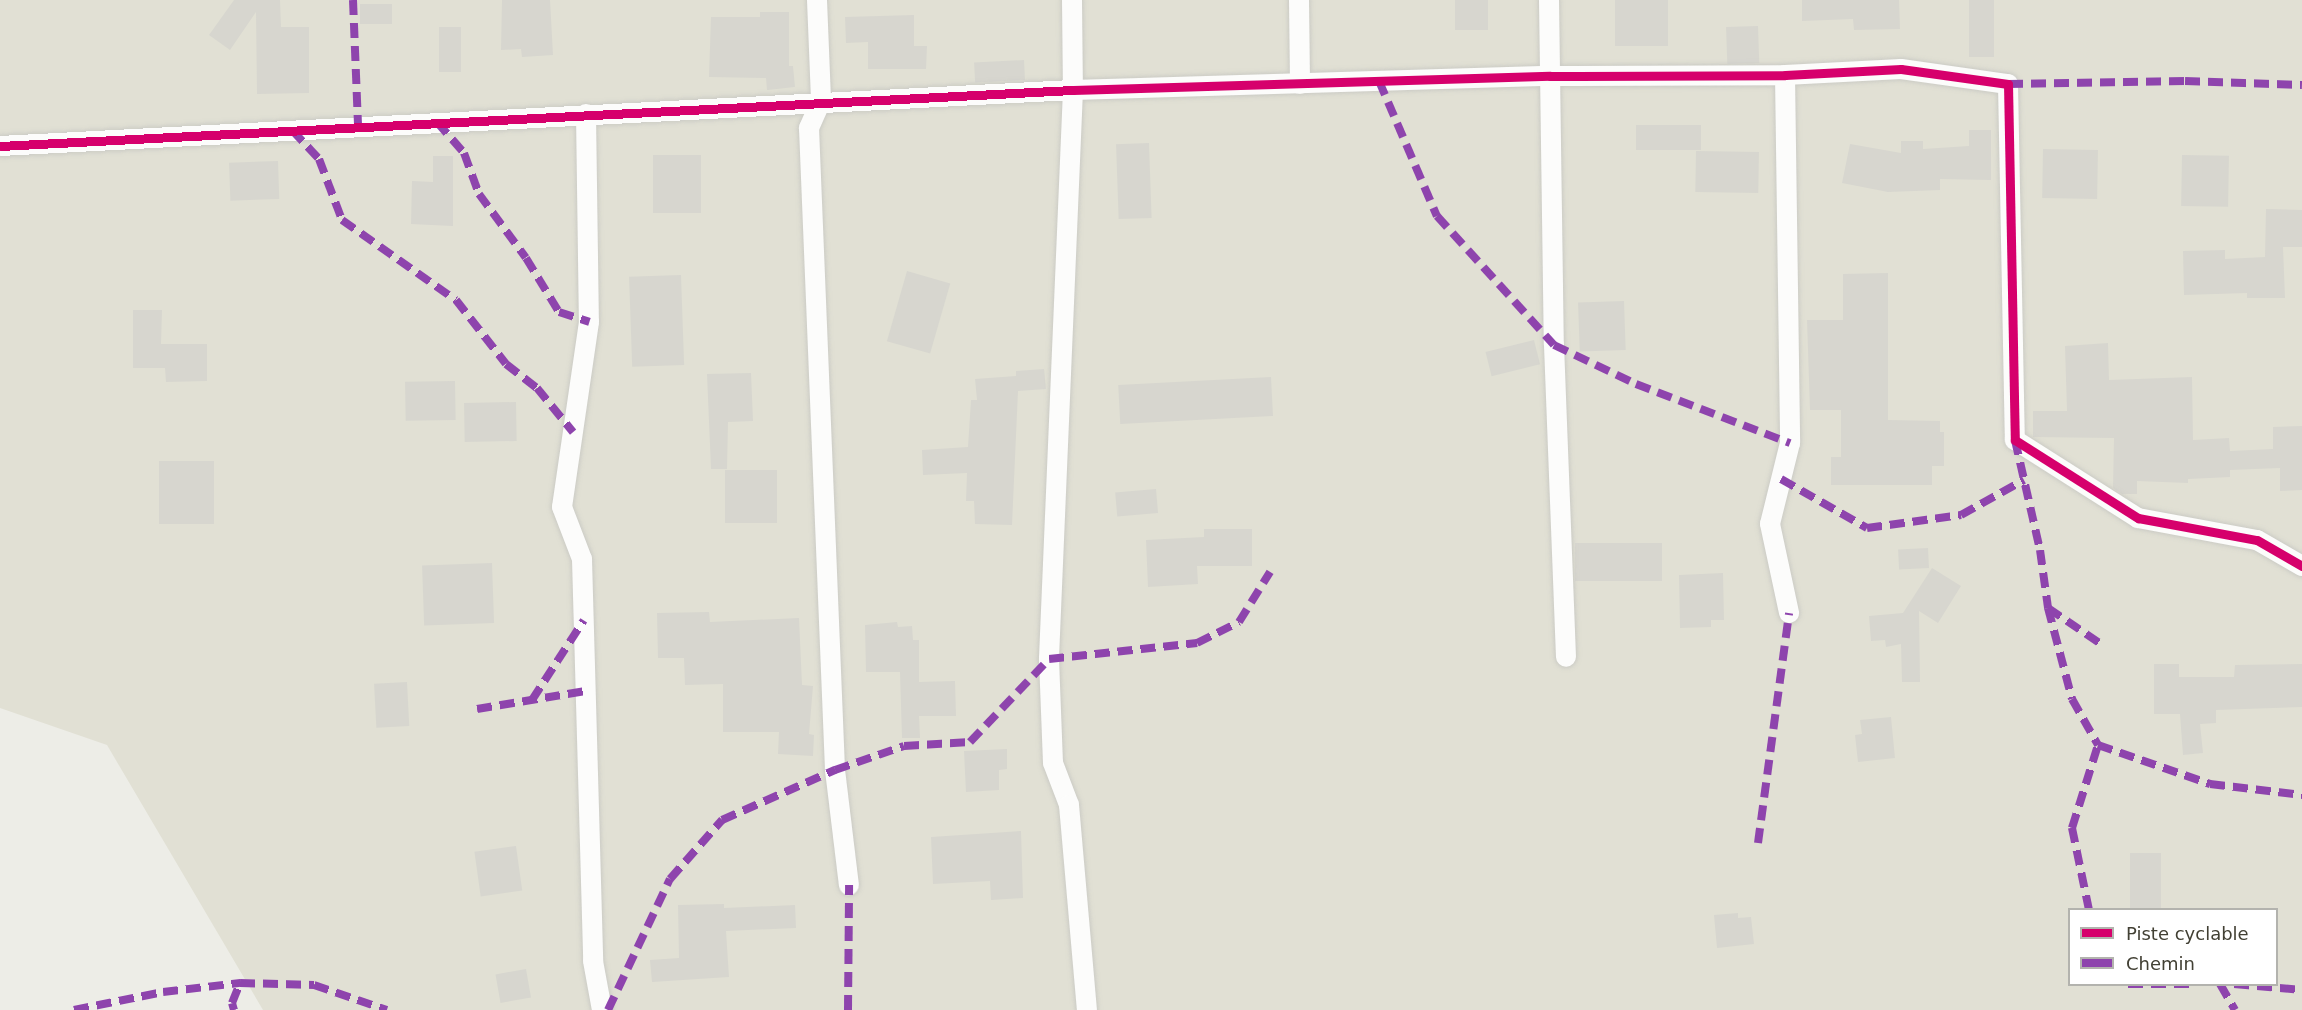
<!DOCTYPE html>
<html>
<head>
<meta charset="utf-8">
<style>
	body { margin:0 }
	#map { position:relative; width:2302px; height:1010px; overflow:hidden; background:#edede7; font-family:"DejaVu Sans",sans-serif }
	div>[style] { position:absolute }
	.residential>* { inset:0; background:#e1e0d4 }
	.building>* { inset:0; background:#d7d6cf; transform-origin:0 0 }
	.roads { filter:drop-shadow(0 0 2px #cbcbc5) drop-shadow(0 0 2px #cbcbc5) }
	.minor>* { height:20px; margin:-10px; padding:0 10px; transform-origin:10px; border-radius:10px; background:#fcfcfb }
	.quiet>* { height:8px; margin-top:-4px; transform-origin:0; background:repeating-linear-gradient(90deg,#8e44ad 0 15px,transparent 0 23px) }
	.cycleway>* { height:9px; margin:-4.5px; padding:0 4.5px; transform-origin:4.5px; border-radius:4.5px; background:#d6006c }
	span { translate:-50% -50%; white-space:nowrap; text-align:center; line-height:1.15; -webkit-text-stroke:5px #fff; paint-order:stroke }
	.legend { position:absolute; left:2068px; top:908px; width:210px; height:78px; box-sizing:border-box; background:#fff; border:2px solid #b3b3ae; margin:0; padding:8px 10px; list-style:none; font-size:18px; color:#424034 }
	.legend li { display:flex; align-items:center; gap:12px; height:30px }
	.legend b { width:30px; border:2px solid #b3b3ae }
</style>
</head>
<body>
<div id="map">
	<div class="residential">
		<div style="clip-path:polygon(evenodd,0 0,2302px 0,2302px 1010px,263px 1010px,107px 745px,0 708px,0 0,2070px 910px,2276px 910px,2276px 984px,2070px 984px,2070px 910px)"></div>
	</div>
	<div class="building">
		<div style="clip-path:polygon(234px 0,280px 0,281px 27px,309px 27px,309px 93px,257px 94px,256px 12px,230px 50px,209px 35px)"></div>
		<div style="clip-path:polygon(502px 0,550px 0,553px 55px,522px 57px,521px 49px,501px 50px)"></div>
		<div style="left:1455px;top:0;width:33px;height:30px"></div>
		<div style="left:1615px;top:0;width:53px;height:46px"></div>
		<div style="clip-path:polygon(1802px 0,1899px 0,1900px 29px,1854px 30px,1853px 19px,1802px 21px)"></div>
		<div style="left:1969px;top:0;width:25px;height:57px"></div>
		<div style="left:392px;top:4px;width:20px;height:32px;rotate:90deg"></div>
		<div style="clip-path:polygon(760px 12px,789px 12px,789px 66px,793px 66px,795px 87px,767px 90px,766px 78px,709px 77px,711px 17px,760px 17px)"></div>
		<div style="clip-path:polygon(914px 15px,914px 46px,927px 46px,926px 69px,868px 69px,868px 42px,846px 43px,845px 17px)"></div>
		<div style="left:1758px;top:26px;width:37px;height:32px;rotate:88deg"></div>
		<div style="left:439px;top:27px;width:22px;height:45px"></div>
		<div style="left:1024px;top:60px;width:20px;height:50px;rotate:87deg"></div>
		<div style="left:1701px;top:125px;width:25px;height:65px;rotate:90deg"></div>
		<div style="clip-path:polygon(1969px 130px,1991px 130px,1991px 180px,1940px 179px,1940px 190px,1888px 192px,1842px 183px,1850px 144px,1901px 153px,1901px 141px,1923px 141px,1923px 149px,1969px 146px)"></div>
		<div style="left:1149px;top:143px;width:75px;height:33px;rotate:88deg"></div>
		<div style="left:2043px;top:149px;width:55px;height:49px;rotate:1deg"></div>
		<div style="left:1696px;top:151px;width:63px;height:41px;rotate:1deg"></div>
		<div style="left:701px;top:155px;width:58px;height:48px;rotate:90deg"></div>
		<div style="left:2182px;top:155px;width:47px;height:51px;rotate:1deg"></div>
		<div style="clip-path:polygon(433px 156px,453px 156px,453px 226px,411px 224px,412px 181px,433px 182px)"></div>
		<div style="left:278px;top:161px;width:38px;height:49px;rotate:88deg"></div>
		<div style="clip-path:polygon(2266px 209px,2302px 210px,2302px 247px,2283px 247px,2285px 298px,2247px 298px,2247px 293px,2184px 295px,2183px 251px,2225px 250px,2225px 259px,2265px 257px)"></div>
		<div style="left:907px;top:271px;width:45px;height:73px;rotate:16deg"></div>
		<div style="clip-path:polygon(1888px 273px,1888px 420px,1940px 421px,1940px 432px,1944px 432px,1944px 466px,1932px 466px,1932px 485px,1831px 485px,1831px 457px,1841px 457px,1841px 410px,1810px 410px,1807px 320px,1843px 320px,1843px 274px)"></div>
		<div style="left:681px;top:275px;width:90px;height:52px;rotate:88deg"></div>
		<div style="left:1624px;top:301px;width:49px;height:46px;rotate:88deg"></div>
		<div style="clip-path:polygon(133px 310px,162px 310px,161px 344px,207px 344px,207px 381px,166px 382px,165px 368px,133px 368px)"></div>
		<div style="left:1534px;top:340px;width:25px;height:50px;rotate:76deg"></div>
		<div style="clip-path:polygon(2108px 343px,2109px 380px,2192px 377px,2193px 440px,2229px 438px,2230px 451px,2273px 449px,2273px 427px,2302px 426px,2302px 490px,2280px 491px,2280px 468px,2230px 470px,2230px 477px,2188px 479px,2188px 483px,2137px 481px,2137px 494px,2122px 494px,2113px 488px,2114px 438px,2033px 437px,2033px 411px,2067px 411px,2065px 346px)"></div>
		<div style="clip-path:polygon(1044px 369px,1046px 389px,1018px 391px,1012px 525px,975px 524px,974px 501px,966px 501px,967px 473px,923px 475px,922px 450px,968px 447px,971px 400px,977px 400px,975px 379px,1016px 376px,1016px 371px)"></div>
		<div style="clip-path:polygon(751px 373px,753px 421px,728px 422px,727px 469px,711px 469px,707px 374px)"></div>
		<div style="left:1271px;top:377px;width:39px;height:153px;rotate:87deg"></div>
		<div style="left:455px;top:381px;width:39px;height:50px;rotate:89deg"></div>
		<div style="left:516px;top:402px;width:39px;height:52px;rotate:89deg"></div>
		<div style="left:214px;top:461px;width:63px;height:55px;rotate:90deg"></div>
		<div style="left:725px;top:470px;width:52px;height:53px"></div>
		<div style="left:1156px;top:489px;width:24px;height:41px;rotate:85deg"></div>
		<div style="clip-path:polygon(1204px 529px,1252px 529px,1252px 566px,1197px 566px,1198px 584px,1148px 587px,1146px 540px,1204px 537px)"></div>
		<div style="left:1662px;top:543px;width:38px;height:87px;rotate:90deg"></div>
		<div style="left:1928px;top:548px;width:20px;height:30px;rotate:87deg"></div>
		<div style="left:492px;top:563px;width:60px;height:70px;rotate:88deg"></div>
		<div style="clip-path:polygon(1932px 568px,1961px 586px,1938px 623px,1919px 611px,1920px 682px,1902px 682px,1901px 644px,1886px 647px,1885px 640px,1871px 641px,1869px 616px,1903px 613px)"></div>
		<div style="clip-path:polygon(1723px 573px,1724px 620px,1711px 620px,1711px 627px,1680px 628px,1679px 575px)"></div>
		<div style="clip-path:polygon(709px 612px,710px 622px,799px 618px,802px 685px,813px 686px,809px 734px,814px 735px,813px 756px,778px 754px,779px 732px,723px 732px,723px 684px,685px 685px,684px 658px,658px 658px,657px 613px)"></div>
		<div style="clip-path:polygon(897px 622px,898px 627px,912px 626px,913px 640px,919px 640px,919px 682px,955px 681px,956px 716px,919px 716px,920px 738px,902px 738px,900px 672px,866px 672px,865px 625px)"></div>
		<div style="clip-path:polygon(2154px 664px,2179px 664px,2179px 677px,2234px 677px,2235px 665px,2302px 664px,2302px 707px,2216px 710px,2216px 723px,2200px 724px,2203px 753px,2183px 755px,2180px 714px,2154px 714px)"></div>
		<div style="left:407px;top:682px;width:44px;height:33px;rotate:87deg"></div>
		<div style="clip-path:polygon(1891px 717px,1895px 758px,1858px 762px,1855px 735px,1862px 734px,1860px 720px)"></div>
		<div style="clip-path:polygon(1007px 749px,1007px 769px,999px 770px,999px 790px,966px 792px,964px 751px)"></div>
		<div style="clip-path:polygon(1021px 831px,1023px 898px,991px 900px,990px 881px,933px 884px,931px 837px)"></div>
		<div style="left:516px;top:846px;width:45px;height:42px;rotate:82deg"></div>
		<div style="left:2161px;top:853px;width:56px;height:31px;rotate:90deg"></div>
		<div style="clip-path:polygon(724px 904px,724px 908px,795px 905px,796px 928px,726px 931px,729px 977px,652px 982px,650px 960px,679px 958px,678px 905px)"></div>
		<div style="clip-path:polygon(1738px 913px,1738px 918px,1751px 917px,1754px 944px,1717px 948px,1714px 915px)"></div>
		<div style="left:526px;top:969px;width:29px;height:31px;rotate:80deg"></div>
	</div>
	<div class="roads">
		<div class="minor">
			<div style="left:817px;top:0;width:101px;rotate:87.7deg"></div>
			<div style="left:821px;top:101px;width:30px;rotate:114deg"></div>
			<div style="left:809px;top:128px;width:643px;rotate:87.68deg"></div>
			<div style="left:835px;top:770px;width:116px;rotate:83.1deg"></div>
			<div style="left:1072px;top:0;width:90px;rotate:89.4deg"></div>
			<div style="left:1073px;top:90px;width:570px;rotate:92.42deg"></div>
			<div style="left:1049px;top:659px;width:104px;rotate:87.8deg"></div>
			<div style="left:1053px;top:763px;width:45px;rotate:69.1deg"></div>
			<div style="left:1069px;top:805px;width:206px;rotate:85deg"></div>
			<div style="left:1299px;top:0;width:84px;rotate:89.3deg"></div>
			<div style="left:1549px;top:0;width:345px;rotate:89.2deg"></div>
			<div style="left:1554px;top:345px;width:312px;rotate:87.8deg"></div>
			<div style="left:1785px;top:75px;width:368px;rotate:89.2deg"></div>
			<div style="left:1790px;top:443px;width:83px;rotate:103.9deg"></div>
			<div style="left:1770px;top:524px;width:91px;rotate:77.9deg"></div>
			<div style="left:586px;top:114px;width:208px;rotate:89.2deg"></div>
			<div style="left:589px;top:322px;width:187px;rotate:98.3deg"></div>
			<div style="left:562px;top:507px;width:56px;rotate:69deg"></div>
			<div style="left:582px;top:559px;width:402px;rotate:88.4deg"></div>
			<div style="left:593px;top:961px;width:50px;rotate:79.6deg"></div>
			<div style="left:0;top:146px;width:1074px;rotate:-2.99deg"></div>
			<div style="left:1073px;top:90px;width:477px;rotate:-1.7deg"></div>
			<div style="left:1550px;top:76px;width:235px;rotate:-0.2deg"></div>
			<div style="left:1785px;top:75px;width:116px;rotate:-3deg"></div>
			<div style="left:1901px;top:69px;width:108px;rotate:8deg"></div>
			<div style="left:2008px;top:84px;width:356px;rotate:88.9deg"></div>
			<div style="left:2015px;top:440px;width:146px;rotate:32.4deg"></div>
			<div style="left:2138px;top:518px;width:121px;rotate:10.5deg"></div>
			<div style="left:2257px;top:540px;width:52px;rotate:30deg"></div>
		</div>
	</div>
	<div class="quiet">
		<div style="left:353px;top:0;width:127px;rotate:87.7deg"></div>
		<div style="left:1379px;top:81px;width:147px;rotate:66.8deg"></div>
		<div style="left:1437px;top:216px;width:174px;rotate:47.8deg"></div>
		<div style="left:1554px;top:345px;width:91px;rotate:25.4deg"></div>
		<div style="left:1636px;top:384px;width:165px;rotate:21deg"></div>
		<div style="left:2008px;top:84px;width:177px;rotate:-1deg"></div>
		<div style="left:2185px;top:81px;width:117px;rotate:2deg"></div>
		<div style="left:437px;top:122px;width:41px;rotate:48.9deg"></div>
		<div style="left:464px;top:153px;width:44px;rotate:69.9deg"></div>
		<div style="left:479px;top:194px;width:79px;rotate:53.7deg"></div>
		<div style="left:526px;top:258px;width:63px;rotate:58.6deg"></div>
		<div style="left:559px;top:312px;width:32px;rotate:18deg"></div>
		<div style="left:292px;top:130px;width:40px;rotate:47deg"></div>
		<div style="left:319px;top:159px;width:65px;rotate:69.3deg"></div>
		<div style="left:342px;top:220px;width:139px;rotate:35.1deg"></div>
		<div style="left:456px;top:300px;width:81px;rotate:52deg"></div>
		<div style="left:506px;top:364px;width:39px;rotate:38deg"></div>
		<div style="left:537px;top:388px;width:57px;rotate:50.7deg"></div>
		<div style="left:2015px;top:440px;width:113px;rotate:77.2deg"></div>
		<div style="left:2040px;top:550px;width:59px;rotate:82.1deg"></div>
		<div style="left:2048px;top:608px;width:64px;rotate:34.2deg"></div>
		<div style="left:1781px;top:479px;width:99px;rotate:29.7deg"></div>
		<div style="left:1867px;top:528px;width:95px;rotate:-7.9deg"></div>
		<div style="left:1961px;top:515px;width:72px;rotate:-29.1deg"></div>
		<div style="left:2048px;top:608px;width:94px;rotate:75.2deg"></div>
		<div style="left:2072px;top:699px;width:53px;rotate:60.5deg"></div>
		<div style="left:2098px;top:745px;width:119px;rotate:19.2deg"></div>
		<div style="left:2210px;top:784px;width:93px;rotate:6.8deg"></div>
		<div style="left:532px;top:700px;width:95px;rotate:-57deg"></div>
		<div style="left:477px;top:709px;width:110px;rotate:-9.4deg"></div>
		<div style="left:1758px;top:843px;width:232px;rotate:-82.3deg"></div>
		<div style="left:2089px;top:910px;width:84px;rotate:-101.7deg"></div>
		<div style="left:2072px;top:828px;width:87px;rotate:-72.6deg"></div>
		<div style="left:2128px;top:984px;width:66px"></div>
		<div style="left:2220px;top:984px;width:30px;rotate:60deg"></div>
		<div style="left:2234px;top:984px;width:68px;rotate:5deg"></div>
		<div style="left:74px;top:1010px;width:91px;rotate:-11.4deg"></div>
		<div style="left:163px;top:992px;width:78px;rotate:-6.7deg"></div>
		<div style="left:240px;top:983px;width:74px;rotate:1.5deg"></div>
		<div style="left:314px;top:985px;width:77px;rotate:18.9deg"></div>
		<div style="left:234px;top:1010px;width:7px;rotate:-106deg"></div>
		<div style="left:232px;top:1003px;width:22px;rotate:-68deg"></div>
		<div style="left:608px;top:1010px;width:145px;rotate:-64.7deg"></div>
		<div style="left:670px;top:879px;width:79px;rotate:-48.6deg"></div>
		<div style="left:722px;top:820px;width:124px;rotate:-23.9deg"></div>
		<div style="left:835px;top:770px;width:73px;rotate:-19.2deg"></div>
		<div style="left:904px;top:746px;width:66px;rotate:-3.5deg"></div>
		<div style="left:970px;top:742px;width:115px;rotate:-46.4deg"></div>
		<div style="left:1049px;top:659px;width:149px;rotate:-6.2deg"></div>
		<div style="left:1197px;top:643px;width:47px;rotate:-26.6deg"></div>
		<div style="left:1239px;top:622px;width:59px;rotate:-58.2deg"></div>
		<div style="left:848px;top:1010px;width:125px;rotate:-89.5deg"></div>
	</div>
	<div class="cycleway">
		<div style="left:0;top:146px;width:1074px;rotate:-2.99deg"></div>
		<div style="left:1073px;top:90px;width:477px;rotate:-1.7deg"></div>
		<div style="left:1550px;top:76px;width:235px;rotate:-0.2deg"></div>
		<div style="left:1785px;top:75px;width:116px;rotate:-3deg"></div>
		<div style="left:1901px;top:69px;width:108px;rotate:8deg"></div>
		<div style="left:2008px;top:84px;width:356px;rotate:88.9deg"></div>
		<div style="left:2015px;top:440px;width:146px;rotate:32.4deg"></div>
		<div style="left:2138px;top:518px;width:121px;rotate:10.5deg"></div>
		<div style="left:2257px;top:540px;width:52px;rotate:30deg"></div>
	</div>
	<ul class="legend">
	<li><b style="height:8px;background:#d6006c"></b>Piste cyclable</li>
	<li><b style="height:8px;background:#8e44ad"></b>Chemin</li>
	</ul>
</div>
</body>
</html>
